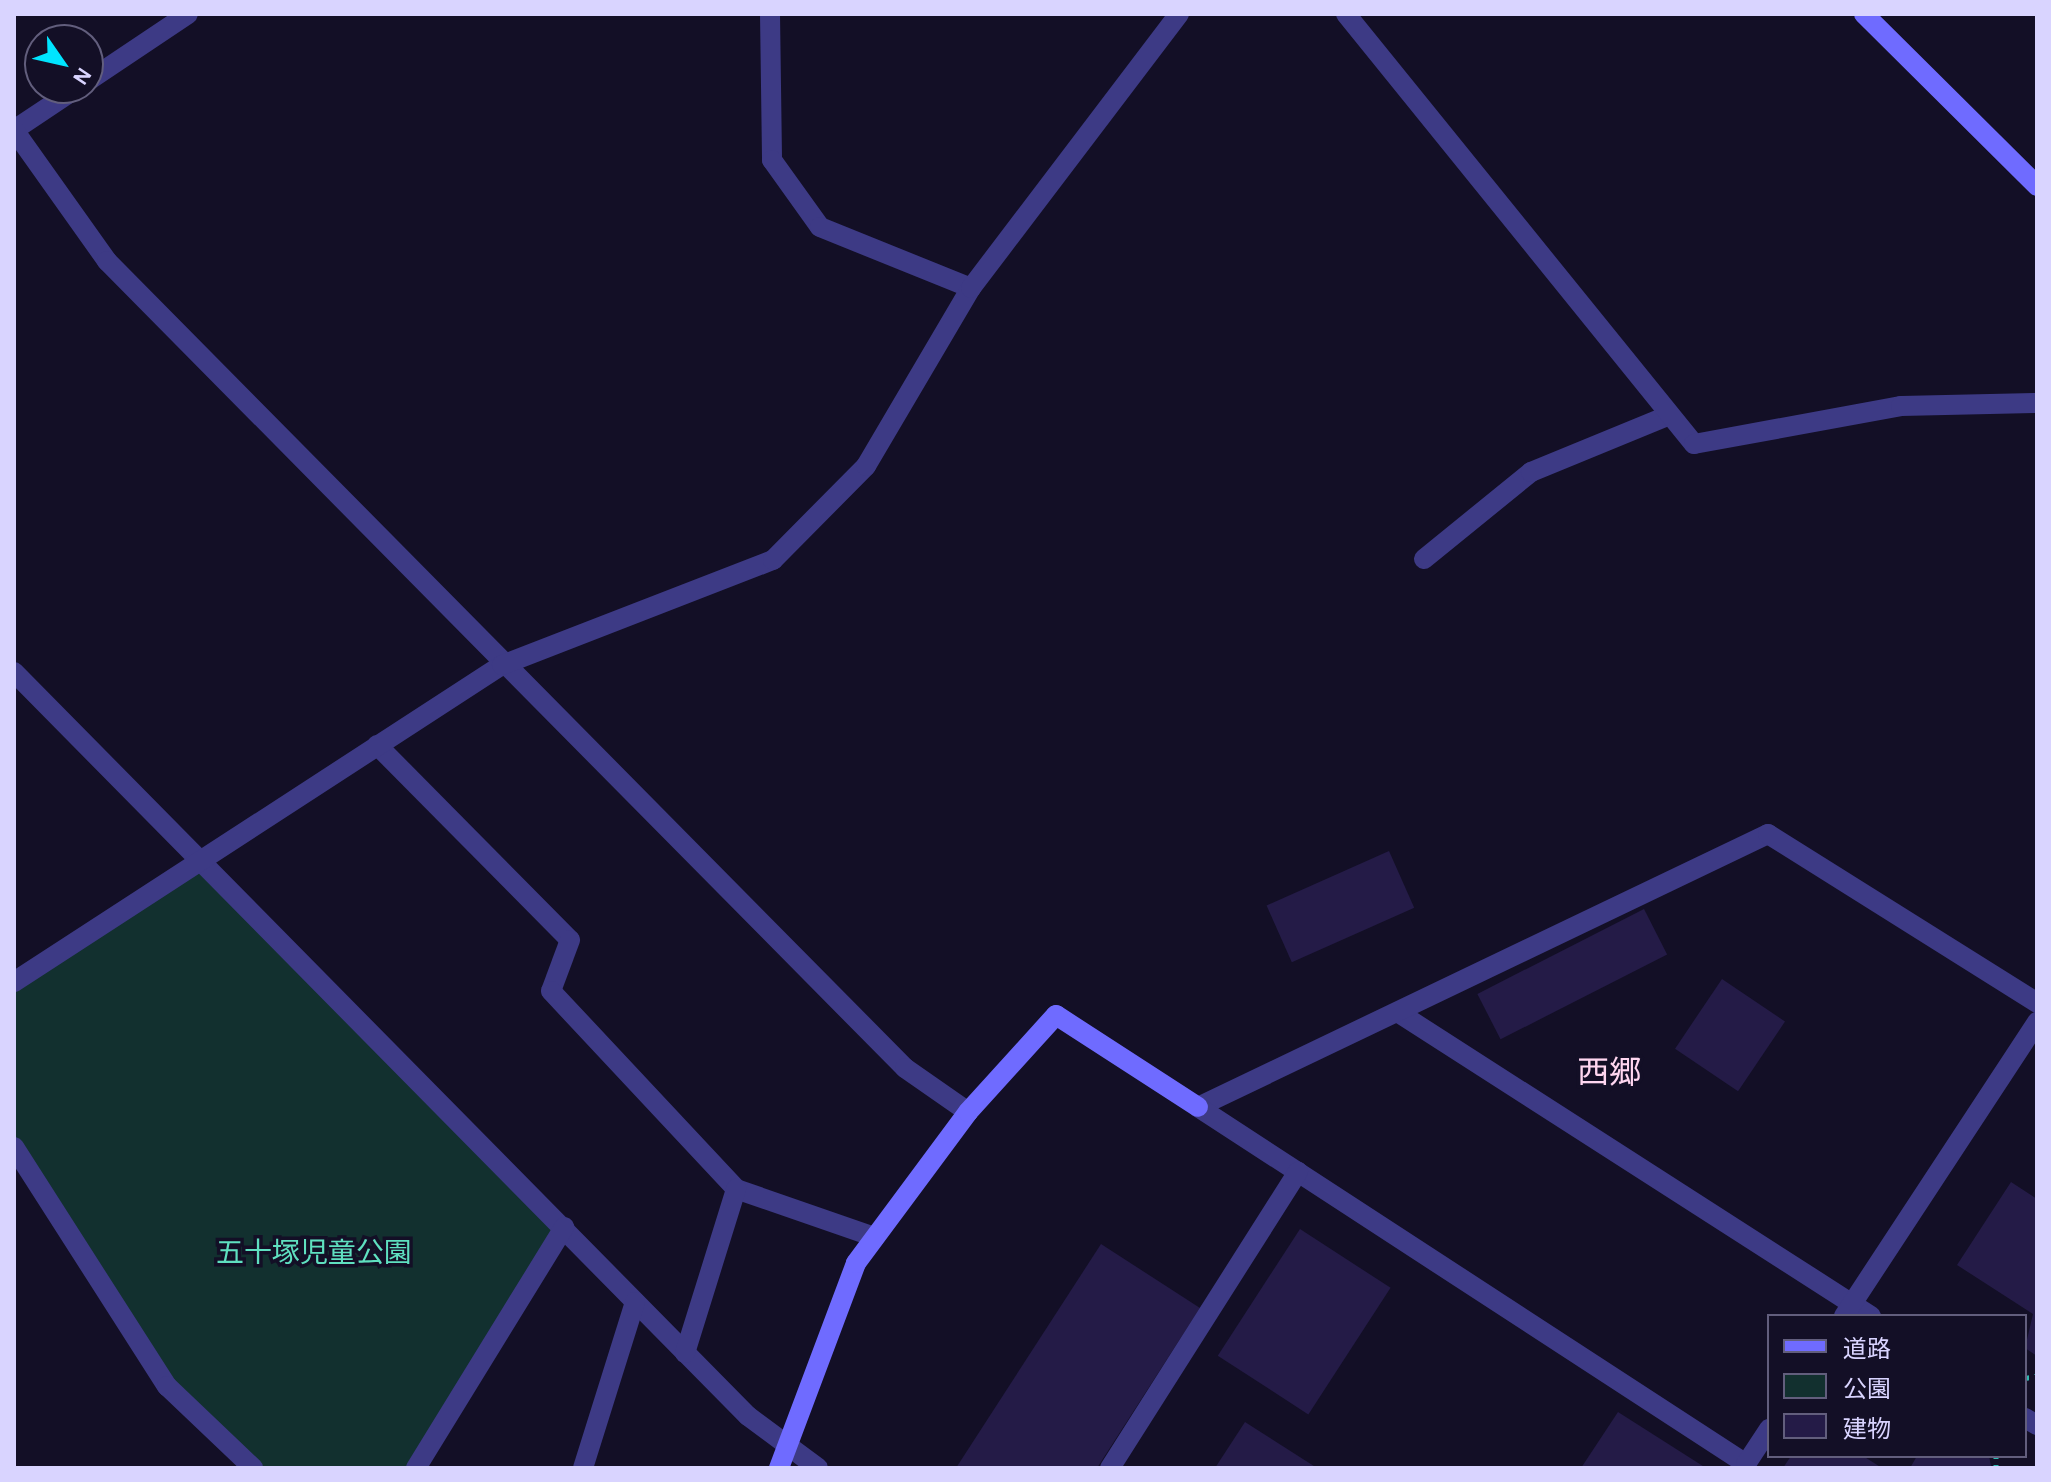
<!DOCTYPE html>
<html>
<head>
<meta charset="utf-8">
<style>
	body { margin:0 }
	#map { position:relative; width:2051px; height:1482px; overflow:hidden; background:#130f26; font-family:Karla,"Noto Sans JP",sans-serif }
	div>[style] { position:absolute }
	.green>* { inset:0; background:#12302f }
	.building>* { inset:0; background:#241b47; transform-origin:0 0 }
	.path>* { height:5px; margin-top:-2.5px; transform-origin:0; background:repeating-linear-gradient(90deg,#2fb8b0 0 4px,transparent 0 10px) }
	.lane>* { height:20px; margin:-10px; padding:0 10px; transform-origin:10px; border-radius:10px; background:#3d3a85 }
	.street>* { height:20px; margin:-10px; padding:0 10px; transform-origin:10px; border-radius:10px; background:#3d3a85 }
	.secondary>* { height:20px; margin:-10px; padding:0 10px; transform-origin:10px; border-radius:10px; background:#6f6bff }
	span { translate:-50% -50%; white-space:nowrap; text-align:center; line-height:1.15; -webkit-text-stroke:7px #130f26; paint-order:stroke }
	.park-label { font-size:28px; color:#5fe0c0 }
	.quarter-label { font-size:32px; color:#ffd6f0 }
	.frame { position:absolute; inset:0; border:16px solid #d9d4ff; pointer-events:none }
	.legend { position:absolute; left:1767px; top:1314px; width:260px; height:144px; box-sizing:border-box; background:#130f26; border:2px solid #625e7d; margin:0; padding:10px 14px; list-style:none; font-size:24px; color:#d9d4ff }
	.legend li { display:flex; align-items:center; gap:16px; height:40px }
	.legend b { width:40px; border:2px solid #625e7d }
	.north { position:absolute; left:24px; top:24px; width:80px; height:80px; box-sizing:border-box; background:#130f26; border:2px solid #625e7d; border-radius:50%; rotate:124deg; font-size:22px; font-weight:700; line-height:32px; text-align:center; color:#d9d4ff }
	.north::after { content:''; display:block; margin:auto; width:28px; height:36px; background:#00e5ff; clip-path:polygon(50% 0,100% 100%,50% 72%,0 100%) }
</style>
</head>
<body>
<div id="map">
	<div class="green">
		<div style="clip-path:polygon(201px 860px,564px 1227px,416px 1468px,253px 1468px,167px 1386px,14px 1147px,14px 982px)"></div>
	</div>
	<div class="building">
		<div style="left:1389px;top:851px;width:62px;height:134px;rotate:66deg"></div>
		<div style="left:1644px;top:909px;width:51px;height:187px;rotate:63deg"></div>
		<div style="left:1722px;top:979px;width:76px;height:84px;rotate:34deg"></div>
		<div style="clip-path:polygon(2011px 1182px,2037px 1199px,2037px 1356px,2025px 1348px,2033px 1314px,1957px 1265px)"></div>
		<div style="left:1300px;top:1229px;width:108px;height:151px;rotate:33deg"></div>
		<div style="clip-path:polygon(1101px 1244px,1200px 1308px,1097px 1468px,956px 1468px)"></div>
		<div style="clip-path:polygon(1618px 1412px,1706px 1468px,1581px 1468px)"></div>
		<div style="clip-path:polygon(1245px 1422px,1317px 1468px,1215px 1468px)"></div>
		<div style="clip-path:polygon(1791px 1456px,1863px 1456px,1882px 1468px,1783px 1468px)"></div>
		<div style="clip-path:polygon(1917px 1456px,1989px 1456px,1991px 1466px,1910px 1468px)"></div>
	</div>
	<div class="path">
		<div style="left:2025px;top:1378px;width:12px;rotate:-9deg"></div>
		<div style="left:1996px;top:1468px;width:12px;rotate:-90deg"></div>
	</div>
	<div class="lane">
		<div style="left:1424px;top:559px;width:138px;rotate:-39.1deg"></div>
		<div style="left:1531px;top:472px;width:150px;rotate:-22.3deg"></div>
	</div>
	<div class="street">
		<div style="left:770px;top:14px;width:146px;rotate:89.2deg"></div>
		<div style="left:772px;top:160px;width:82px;rotate:54.4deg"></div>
		<div style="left:820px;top:227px;width:163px;rotate:22deg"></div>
		<div style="left:1346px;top:14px;width:553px;rotate:51.02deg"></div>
		<div style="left:1694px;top:444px;width:210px;rotate:-10.4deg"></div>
		<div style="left:1901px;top:406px;width:136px;rotate:-1.3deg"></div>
		<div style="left:88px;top:81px;width:120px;rotate:-33.8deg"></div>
		<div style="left:77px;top:88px;width:76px;rotate:146.3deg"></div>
		<div style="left:14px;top:130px;width:161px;rotate:54.6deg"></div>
		<div style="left:107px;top:261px;width:1135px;rotate:45.32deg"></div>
		<div style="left:905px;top:1068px;width:77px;rotate:34.9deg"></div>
		<div style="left:14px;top:672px;width:1045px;rotate:45.39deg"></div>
		<div style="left:748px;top:1416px;width:87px;rotate:36.6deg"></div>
		<div style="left:377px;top:745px;width:274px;rotate:45.3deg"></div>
		<div style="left:570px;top:940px;width:54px;rotate:110.4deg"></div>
		<div style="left:551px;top:991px;width:271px;rotate:46.9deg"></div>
		<div style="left:736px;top:1189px;width:147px;rotate:19.1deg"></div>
		<div style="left:14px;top:982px;width:582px;rotate:-33.01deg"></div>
		<div style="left:502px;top:665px;width:291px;rotate:-21.2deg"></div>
		<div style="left:773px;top:560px;width:132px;rotate:-45.3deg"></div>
		<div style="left:866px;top:466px;width:207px;rotate:-59.5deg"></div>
		<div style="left:971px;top:288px;width:344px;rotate:-52.8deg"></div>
		<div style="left:1399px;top:1013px;width:561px;rotate:32.7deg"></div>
		<div style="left:1198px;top:1107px;width:632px;rotate:-25.59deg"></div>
		<div style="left:1768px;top:834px;width:318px;rotate:32.1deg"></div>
		<div style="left:1198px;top:1107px;width:654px;rotate:33.08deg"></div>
		<div style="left:1746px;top:1464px;width:42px;rotate:-56.7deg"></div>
		<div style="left:14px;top:1147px;width:284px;rotate:57.4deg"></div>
		<div style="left:167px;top:1386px;width:119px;rotate:43.6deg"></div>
		<div style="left:1844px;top:1316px;width:352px;rotate:-56.7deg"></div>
		<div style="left:685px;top:1353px;width:172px;rotate:-72.7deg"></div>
		<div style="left:2025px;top:1418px;width:14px;rotate:30deg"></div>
		<div style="left:416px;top:1468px;width:283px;rotate:-58.4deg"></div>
		<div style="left:583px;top:1468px;width:174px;rotate:-72.6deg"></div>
		<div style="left:1110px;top:1468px;width:351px;rotate:-57.6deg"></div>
	</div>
	<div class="secondary">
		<div style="left:1864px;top:14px;width:244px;rotate:44.8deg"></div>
		<div style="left:779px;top:1468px;width:219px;rotate:-69.4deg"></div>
		<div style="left:856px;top:1263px;width:188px;rotate:-53.4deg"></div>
		<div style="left:968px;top:1112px;width:131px;rotate:-47.8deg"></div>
		<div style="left:1056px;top:1015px;width:169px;rotate:32.9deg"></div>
	</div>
	<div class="park-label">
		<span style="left:314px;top:1253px">五十塚児童公園</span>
	</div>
	<div class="quarter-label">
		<span style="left:1609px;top:1073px">西郷</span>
	</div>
	<div class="frame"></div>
	<ul class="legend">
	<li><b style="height:10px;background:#6f6bff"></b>道路</li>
	<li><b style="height:22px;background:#12302f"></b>公園</li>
	<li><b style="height:22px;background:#241b47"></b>建物</li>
	</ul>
	<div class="north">N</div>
</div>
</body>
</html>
